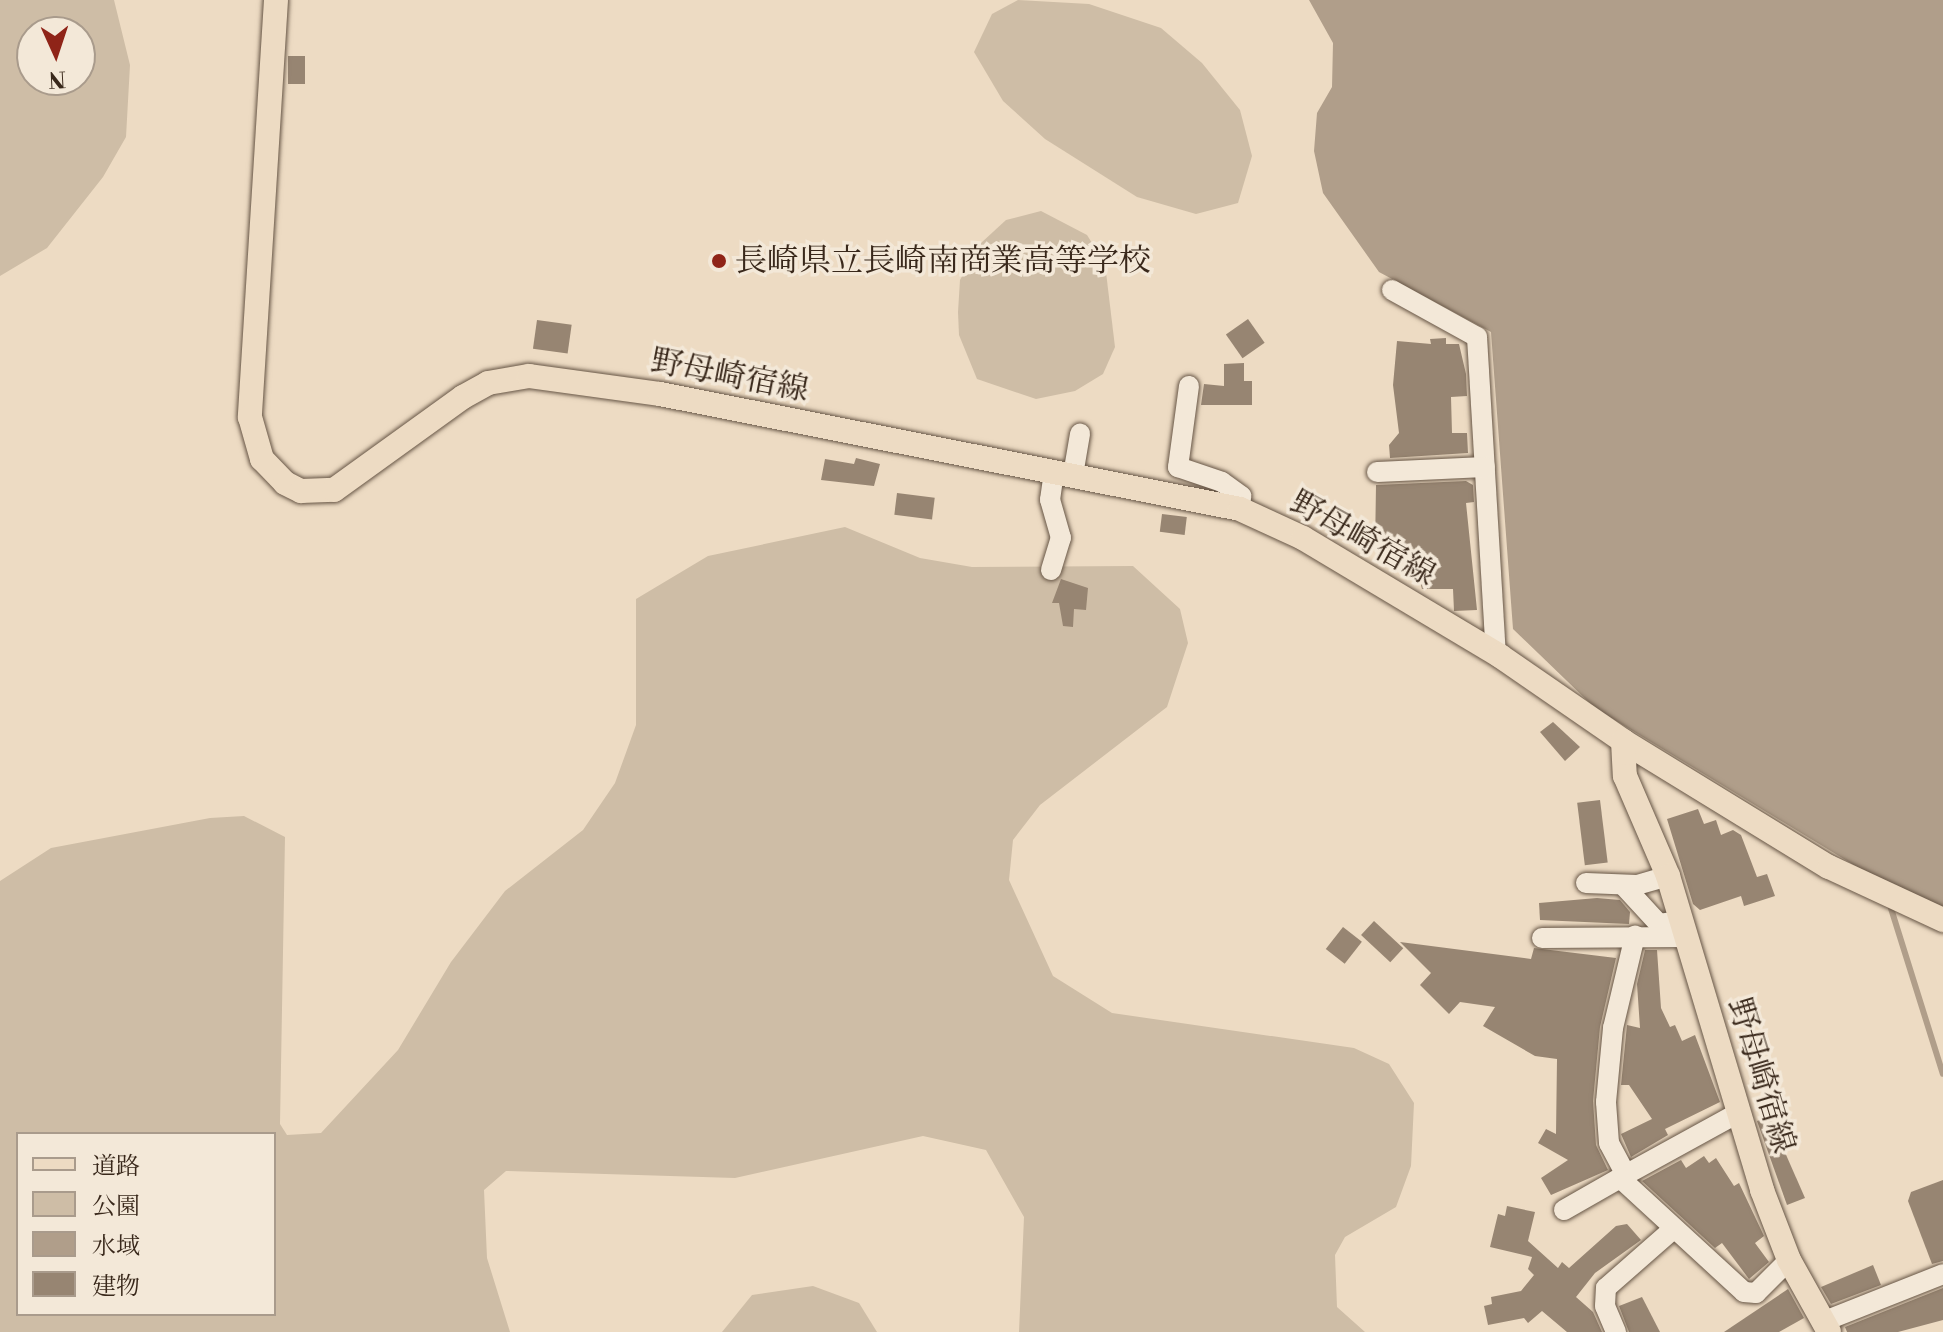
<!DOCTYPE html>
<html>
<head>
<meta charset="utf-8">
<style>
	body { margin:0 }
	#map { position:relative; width:1943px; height:1332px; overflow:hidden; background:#eddbc3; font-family:"Libre Bodoni","Noto Serif JP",serif }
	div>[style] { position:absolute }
	.green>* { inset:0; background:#cebda6 }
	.water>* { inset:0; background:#b09e8a }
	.stream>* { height:6px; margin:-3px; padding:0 3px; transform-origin:3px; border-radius:3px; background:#b09e8a }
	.building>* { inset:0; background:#978572; transform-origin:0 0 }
	.roads { filter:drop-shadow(0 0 2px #665545) drop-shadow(0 0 2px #665545) }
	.minor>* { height:20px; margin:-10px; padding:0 10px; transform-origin:10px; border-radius:10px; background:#f3e8d8 }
	.major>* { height:24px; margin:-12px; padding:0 12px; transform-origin:12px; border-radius:12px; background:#eddbc3 }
	.dots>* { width:22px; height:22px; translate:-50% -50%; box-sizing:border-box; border:4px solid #f3e8d8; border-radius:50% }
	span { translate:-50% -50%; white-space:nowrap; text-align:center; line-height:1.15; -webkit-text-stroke:7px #f3e8d8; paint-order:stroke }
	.poi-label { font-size:32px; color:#39281b }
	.left { translate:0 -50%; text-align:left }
	.street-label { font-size:32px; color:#39281b }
	.legend { position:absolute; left:16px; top:1132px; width:260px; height:184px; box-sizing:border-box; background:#f3e8d8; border:2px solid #a99b8c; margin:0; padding:10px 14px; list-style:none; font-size:24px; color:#39281b }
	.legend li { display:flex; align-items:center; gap:16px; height:40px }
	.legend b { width:40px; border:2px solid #a99b8c }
	.north { position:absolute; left:16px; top:16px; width:80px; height:80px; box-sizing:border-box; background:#f3e8d8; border:2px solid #a99b8c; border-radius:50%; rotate:177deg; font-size:22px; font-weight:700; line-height:32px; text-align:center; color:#39281b }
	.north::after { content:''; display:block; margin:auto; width:28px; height:36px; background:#8f2418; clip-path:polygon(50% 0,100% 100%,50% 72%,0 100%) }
</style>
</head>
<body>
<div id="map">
	<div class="green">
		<div style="clip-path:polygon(evenodd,0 0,114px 0,130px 65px,126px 137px,103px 177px,47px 248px,0 276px,0 0,80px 32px,80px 80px,32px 80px,32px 32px,80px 32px)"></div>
		<div style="clip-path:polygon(1018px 0,1089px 4px,1161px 28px,1202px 63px,1240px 110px,1252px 156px,1238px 203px,1196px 214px,1137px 197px,1045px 139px,1003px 101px,974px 52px,992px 14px)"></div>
		<div style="clip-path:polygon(1041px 211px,1087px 235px,1105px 264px,1115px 347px,1103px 374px,1075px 391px,1036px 399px,977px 379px,959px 335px,958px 312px,960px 280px,981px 243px,1006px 220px)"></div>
		<div style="clip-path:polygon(evenodd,845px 527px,920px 558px,972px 567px,1133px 566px,1180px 609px,1188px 643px,1167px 707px,1040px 805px,1013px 840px,1009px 880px,1053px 976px,1112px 1013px,1354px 1048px,1389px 1064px,1414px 1103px,1411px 1166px,1396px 1207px,1345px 1237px,1335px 1255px,1337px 1307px,1365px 1332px,1019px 1332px,1024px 1217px,986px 1150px,923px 1136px,735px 1178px,506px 1171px,484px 1190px,487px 1258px,510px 1332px,0 1332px,0 881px,51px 848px,210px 818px,244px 816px,285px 837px,280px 1124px,287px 1135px,321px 1133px,398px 1050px,451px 962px,505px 891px,583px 830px,615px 783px,636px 725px,636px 599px,708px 556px,845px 527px,18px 1134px,274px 1134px,274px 1314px,18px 1314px,18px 1134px)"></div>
		<div style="clip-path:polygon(813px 1286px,859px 1303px,877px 1332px,722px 1332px,752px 1295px)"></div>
	</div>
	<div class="water">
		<div style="clip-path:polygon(1309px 0,1943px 0,1943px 907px,1877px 879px,1595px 708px,1513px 629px,1491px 332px,1379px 272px,1323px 193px,1314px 151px,1317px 113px,1332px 87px,1333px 43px)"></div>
	</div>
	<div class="stream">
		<div style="left:1889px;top:902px;width:180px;rotate:72.6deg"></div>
	</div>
	<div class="building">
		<div style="left:288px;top:56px;width:17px;height:28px"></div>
		<div style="left:1248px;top:319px;width:29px;height:27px;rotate:55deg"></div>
		<div style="left:537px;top:320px;width:35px;height:29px;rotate:8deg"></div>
		<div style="clip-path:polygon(1446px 338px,1446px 344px,1459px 344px,1466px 374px,1467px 396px,1451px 397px,1452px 433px,1467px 433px,1468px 453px,1390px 458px,1389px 445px,1399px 433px,1393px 385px,1397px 341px,1431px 344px,1430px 339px)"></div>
		<div style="clip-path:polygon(1244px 363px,1244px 381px,1252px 381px,1252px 405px,1201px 405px,1204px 384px,1224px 386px,1224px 364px)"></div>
		<div style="clip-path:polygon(856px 458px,880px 464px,874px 486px,821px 480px,825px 459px,854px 464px)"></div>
		<div style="clip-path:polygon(1466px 481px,1473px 485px,1474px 502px,1466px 503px,1477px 610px,1454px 611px,1453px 589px,1422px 589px,1415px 563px,1382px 561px,1381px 548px,1375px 549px,1376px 485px)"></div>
		<div style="left:897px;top:493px;width:38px;height:22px;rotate:7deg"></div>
		<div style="left:1162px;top:514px;width:25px;height:18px;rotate:7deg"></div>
		<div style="clip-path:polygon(1061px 579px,1088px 588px,1086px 610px,1074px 609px,1073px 627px,1063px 626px,1059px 603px,1052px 603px)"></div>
		<div style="clip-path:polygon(1553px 722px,1580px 747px,1565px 761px,1540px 732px)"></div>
		<div style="left:1600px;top:800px;width:63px;height:23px;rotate:83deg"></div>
		<div style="clip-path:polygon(1698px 809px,1704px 824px,1716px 820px,1721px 835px,1733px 830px,1741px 835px,1757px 877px,1767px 874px,1775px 896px,1744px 906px,1741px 896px,1700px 910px,1693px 904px,1667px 819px)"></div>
		<div style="clip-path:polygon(1597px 898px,1620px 900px,1630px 912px,1629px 924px,1540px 920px,1539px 903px)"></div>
		<div style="left:1374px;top:921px;width:40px;height:19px;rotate:43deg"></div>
		<div style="left:1343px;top:927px;width:24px;height:28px;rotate:38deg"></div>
		<div style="clip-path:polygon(1400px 942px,1531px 959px,1534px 948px,1616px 958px,1600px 1027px,1593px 1101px,1596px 1145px,1608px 1170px,1551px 1195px,1541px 1178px,1568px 1160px,1538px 1143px,1546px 1129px,1556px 1134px,1557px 1059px,1535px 1056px,1483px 1026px,1495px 1007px,1460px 1002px,1449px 1014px,1420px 985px,1431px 973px)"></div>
		<div style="clip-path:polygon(1645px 950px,1657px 950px,1661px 1008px,1670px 1027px,1675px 1025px,1682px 1041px,1695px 1035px,1720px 1102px,1665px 1129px,1668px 1135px,1631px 1157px,1621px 1134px,1652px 1119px,1629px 1085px,1621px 1085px,1627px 1025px,1640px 1028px,1637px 984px)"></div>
		<div style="clip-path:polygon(1769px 1116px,1805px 1198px,1787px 1205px,1757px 1121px)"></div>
		<div style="clip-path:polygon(1704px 1156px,1709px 1163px,1716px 1158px,1734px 1186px,1739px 1183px,1764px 1236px,1755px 1243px,1769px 1262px,1749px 1279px,1722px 1243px,1715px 1248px,1642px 1181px,1681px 1160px,1686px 1168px)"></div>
		<div style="clip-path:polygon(1943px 1180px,1943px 1261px,1932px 1264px,1908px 1201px,1911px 1192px)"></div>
		<div style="clip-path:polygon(1507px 1206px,1535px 1212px,1528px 1241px,1558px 1268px,1562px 1262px,1569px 1268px,1616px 1226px,1627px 1224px,1641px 1240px,1595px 1273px,1576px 1297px,1593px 1312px,1602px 1332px,1567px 1332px,1542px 1311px,1528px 1323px,1524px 1318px,1488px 1325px,1484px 1306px,1492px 1304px,1491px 1297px,1521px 1291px,1534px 1275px,1528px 1269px,1532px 1257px,1490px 1247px,1498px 1214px,1505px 1216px)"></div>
		<div style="clip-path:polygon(1873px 1265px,1881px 1285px,1831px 1304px,1821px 1287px)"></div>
		<div style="clip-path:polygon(1943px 1288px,1943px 1320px,1898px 1332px,1847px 1332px,1845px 1327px)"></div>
		<div style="clip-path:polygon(1788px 1289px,1804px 1318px,1779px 1332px,1724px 1332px)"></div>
		<div style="clip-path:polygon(1642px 1297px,1660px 1332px,1629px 1332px,1619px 1306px)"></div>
	</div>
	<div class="roads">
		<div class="minor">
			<div style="left:1392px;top:290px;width:97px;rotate:28.9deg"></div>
			<div style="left:1477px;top:337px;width:317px;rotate:86.6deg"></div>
			<div style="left:1189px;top:386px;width:82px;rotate:97.7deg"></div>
			<div style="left:1178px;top:467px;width:46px;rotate:18.8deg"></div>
			<div style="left:1222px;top:482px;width:24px;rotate:36deg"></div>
			<div style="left:1241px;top:496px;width:13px;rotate:94deg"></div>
			<div style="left:1377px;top:472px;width:108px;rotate:-2.7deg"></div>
			<div style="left:1073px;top:475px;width:42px;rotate:-80.3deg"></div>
			<div style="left:1051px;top:570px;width:34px;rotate:-73deg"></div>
			<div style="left:1061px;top:538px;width:40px;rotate:-106deg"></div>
			<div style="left:1050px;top:500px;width:28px;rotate:-82deg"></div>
			<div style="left:1586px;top:883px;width:51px;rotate:2.2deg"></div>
			<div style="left:1637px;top:885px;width:32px;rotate:-16deg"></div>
			<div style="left:1623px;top:885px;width:53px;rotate:47.3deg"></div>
			<div style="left:1659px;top:924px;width:22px;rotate:-8deg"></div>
			<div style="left:1542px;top:938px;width:144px;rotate:-0.4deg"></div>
			<div style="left:1738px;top:1113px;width:135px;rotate:151.2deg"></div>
			<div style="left:1620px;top:1178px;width:168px;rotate:42.6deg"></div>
			<div style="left:1744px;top:1292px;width:12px;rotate:5deg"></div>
			<div style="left:1756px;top:1293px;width:47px;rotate:-45deg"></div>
			<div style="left:1626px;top:1175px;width:36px;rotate:-118deg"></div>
			<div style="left:1609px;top:1143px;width:41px;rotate:-94.2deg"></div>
			<div style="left:1606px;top:1102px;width:74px;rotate:-84.6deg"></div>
			<div style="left:1613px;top:1028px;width:95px;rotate:-76.6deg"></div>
			<div style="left:1564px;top:1210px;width:64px;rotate:-29.7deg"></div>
			<div style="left:1822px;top:1322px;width:130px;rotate:-21.6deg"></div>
			<div style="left:1616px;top:1332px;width:28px;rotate:-113deg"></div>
			<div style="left:1605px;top:1306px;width:18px;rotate:-87deg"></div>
			<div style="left:1606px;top:1288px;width:88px;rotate:-41.3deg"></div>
		</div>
		<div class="major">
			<div style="left:276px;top:0;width:418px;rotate:93.6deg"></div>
			<div style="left:250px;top:417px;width:44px;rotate:74.1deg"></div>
			<div style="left:262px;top:459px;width:33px;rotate:46deg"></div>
			<div style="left:285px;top:483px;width:18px;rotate:27deg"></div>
			<div style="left:301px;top:491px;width:33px;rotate:-2deg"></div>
			<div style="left:334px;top:490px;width:159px;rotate:-35.8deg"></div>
			<div style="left:463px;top:397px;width:29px;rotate:-29deg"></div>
			<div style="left:488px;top:383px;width:42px;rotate:-9.7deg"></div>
			<div style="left:529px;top:376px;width:132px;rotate:7.8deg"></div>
			<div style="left:660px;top:394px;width:591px;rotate:11.21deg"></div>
			<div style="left:1240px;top:509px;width:69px;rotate:24.7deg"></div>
			<div style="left:1303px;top:538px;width:230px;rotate:30.9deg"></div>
			<div style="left:1500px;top:656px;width:150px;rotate:34.6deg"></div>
			<div style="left:1623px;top:741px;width:241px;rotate:31.5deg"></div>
			<div style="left:1829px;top:867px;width:126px;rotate:24.9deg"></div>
			<div style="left:1623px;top:741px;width:35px;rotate:87deg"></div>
			<div style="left:1625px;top:776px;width:109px;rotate:66.7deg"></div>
			<div style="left:1668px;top:876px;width:328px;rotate:73.3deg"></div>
			<div style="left:1762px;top:1190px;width:75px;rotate:68.9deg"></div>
			<div style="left:1789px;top:1260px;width:82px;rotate:60.9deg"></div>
		</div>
	</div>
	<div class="dots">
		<div style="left:719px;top:261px;background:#8f2418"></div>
	</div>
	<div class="poi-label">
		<span class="left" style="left:735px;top:261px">長崎県立長崎南商業高等学校</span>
	</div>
	<div class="street-label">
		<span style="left:730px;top:376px;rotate:11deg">野母崎宿線</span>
		<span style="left:1363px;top:539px;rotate:29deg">野母崎宿線</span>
		<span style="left:1761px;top:1076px;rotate:73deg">野母崎宿線</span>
	</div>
	<ul class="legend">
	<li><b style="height:10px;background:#eddbc3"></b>道路</li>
	<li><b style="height:22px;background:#cebda6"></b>公園</li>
	<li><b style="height:22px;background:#b09e8a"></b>水域</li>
	<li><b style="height:22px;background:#978572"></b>建物</li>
	</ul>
	<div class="north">N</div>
</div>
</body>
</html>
